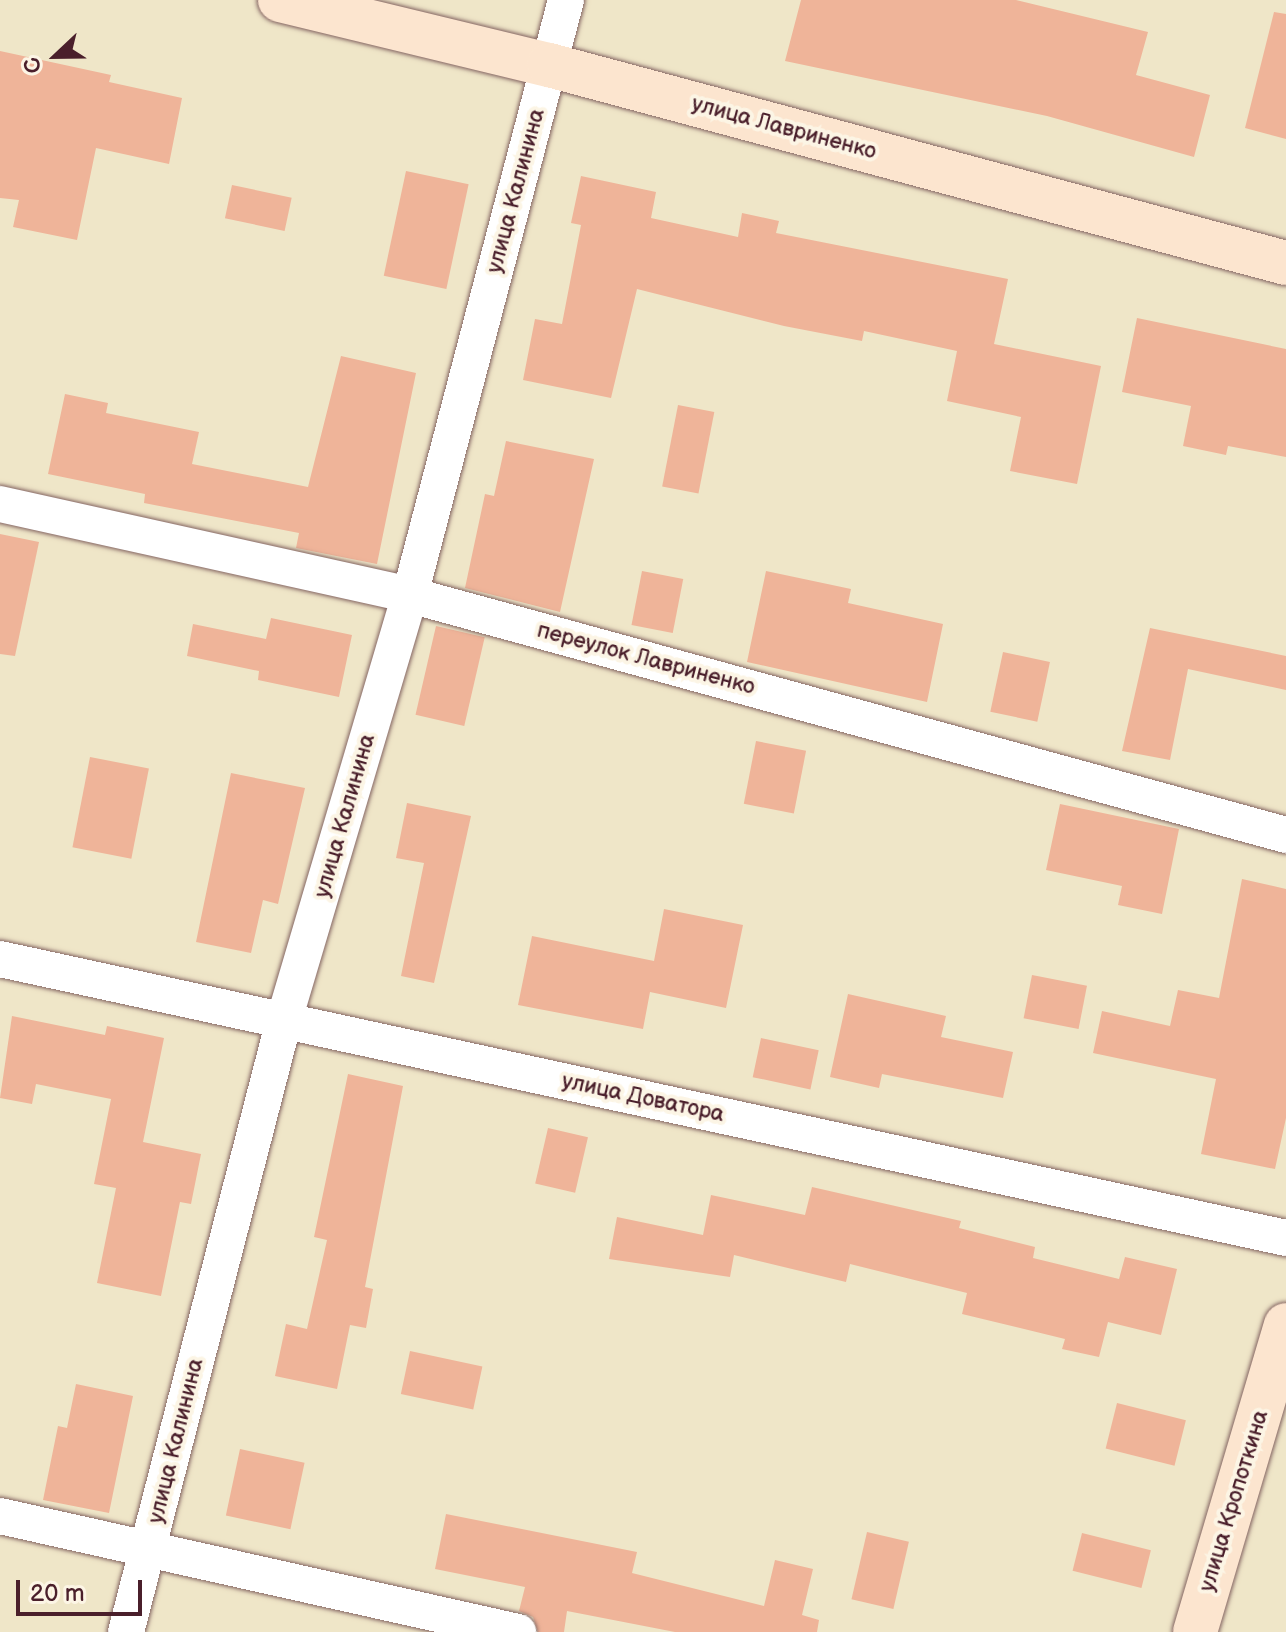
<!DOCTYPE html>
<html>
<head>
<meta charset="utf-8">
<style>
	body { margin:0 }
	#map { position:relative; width:1286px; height:1632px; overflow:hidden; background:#efe6c8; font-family:"Balsamiq Sans",sans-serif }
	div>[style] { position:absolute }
	.building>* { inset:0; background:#efb499; transform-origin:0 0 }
	.roads { filter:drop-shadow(0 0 2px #846562) drop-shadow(0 0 2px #846562) }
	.street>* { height:36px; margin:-18px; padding:0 18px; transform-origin:18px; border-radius:18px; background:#fff }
	.secondary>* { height:44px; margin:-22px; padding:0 22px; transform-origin:22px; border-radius:22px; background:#fce5cf }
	span { translate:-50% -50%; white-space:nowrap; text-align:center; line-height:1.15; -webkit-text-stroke:8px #fcf5e5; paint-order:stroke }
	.street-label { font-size:22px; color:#4a1f2b }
	.north { position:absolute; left:16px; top:16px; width:80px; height:80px; -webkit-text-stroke:6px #fcf5e5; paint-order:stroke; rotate:248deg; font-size:22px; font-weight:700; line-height:32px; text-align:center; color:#4a1f2b }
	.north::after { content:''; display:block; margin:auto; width:28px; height:36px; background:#4a1f2b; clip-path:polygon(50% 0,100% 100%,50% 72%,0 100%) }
	.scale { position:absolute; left:16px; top:1580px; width:126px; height:36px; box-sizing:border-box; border:4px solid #4a1f2b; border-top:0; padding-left:10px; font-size:24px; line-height:28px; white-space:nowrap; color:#4a1f2b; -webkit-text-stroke:6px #fcf5e5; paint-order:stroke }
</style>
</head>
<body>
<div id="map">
	<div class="building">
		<div style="clip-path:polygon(801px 0,1016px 0,1148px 32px,1136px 75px,1210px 95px,1194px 157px,1047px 116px,785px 61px)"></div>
		<div style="clip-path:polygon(1274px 12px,1286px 14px,1286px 139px,1245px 128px)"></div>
		<div style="clip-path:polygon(0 51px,111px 75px,109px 82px,182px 98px,169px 164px,96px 148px,77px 240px,13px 227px,19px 200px,0 198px)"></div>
		<div style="left:406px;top:171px;width:64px;height:107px;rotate:12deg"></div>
		<div style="clip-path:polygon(581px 176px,656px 192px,651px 218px,738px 237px,742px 213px,779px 221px,776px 233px,1008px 279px,994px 344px,1101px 366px,1077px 484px,1010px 471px,1021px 417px,947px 401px,957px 351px,864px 331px,862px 341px,784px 326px,637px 289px,611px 398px,523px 380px,535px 319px,562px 324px,581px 225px,571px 223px)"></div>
		<div style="left:232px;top:185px;width:61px;height:34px;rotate:12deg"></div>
		<div style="clip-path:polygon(1137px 318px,1286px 349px,1286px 457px,1228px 446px,1226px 455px,1183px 446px,1191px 406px,1122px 392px)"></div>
		<div style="clip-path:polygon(341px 356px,416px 373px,377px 564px,296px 548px,299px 533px,144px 503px,145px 494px,48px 474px,65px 394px,108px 403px,106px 413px,199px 432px,192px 464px,308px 487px)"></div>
		<div style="left:678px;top:405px;width:37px;height:83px;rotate:11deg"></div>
		<div style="clip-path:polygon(506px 441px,594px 459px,560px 612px,465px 588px,485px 494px,494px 496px)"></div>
		<div style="clip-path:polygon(0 534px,39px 542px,15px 656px,0 654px)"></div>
		<div style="left:642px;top:571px;width:42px;height:55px;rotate:11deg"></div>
		<div style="clip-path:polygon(766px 571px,851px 589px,848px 603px,943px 624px,927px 702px,747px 662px)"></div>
		<div style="clip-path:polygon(271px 618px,352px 635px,339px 697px,258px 680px,259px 671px,187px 656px,193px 624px,266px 639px)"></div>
		<div style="left:436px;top:626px;width:50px;height:91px;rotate:13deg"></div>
		<div style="clip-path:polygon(1150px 628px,1286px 656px,1286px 690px,1188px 669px,1170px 760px,1122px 751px)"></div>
		<div style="left:1003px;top:652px;width:48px;height:61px;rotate:12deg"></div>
		<div style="left:756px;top:741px;width:51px;height:64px;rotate:11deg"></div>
		<div style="left:90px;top:757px;width:60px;height:92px;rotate:11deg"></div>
		<div style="clip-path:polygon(231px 773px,305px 788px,278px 904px,263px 900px,251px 953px,196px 942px)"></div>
		<div style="clip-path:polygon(407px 803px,471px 816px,434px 983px,401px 976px,424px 863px,396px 858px)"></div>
		<div style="clip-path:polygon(1060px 804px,1179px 829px,1162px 914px,1118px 905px,1122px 886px,1046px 870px)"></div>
		<div style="clip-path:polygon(1242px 879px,1286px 889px,1286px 1118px,1275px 1169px,1201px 1154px,1216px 1079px,1093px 1053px,1102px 1011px,1170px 1026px,1178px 990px,1219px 998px)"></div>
		<div style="clip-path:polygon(664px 909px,743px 925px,726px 1008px,650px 992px,643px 1029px,518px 1005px,532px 936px,654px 961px)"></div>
		<div style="left:1032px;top:975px;width:56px;height:44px;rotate:11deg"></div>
		<div style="clip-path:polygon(848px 994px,946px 1016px,941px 1037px,1013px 1052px,1003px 1098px,882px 1074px,879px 1088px,830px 1077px)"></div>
		<div style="clip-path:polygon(12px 1016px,105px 1035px,107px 1026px,164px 1038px,143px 1142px,201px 1154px,191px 1204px,180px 1202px,161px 1296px,97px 1283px,116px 1188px,94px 1184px,111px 1099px,36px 1084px,32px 1104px,0 1098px)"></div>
		<div style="left:761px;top:1038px;width:59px;height:40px;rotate:12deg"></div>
		<div style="clip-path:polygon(348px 1074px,403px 1086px,365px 1287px,373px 1289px,366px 1328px,350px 1325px,337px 1389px,275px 1376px,286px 1324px,307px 1329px,327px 1240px,314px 1237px)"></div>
		<div style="left:548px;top:1128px;width:41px;height:57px;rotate:13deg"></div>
		<div style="clip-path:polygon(812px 1187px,961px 1221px,959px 1228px,1035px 1247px,1033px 1258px,1119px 1279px,1125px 1257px,1177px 1269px,1161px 1335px,1108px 1322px,1099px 1357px,1062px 1349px,1065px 1339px,962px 1314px,967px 1293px,850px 1264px,846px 1282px,734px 1255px,730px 1277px,609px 1259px,617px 1217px,703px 1235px,711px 1195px,805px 1215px)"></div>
		<div style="left:410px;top:1351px;width:74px;height:44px;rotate:12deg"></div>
		<div style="clip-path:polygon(76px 1384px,133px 1396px,109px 1513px,43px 1500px,58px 1426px,67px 1428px)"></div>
		<div style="left:1117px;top:1403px;width:71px;height:47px;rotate:14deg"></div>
		<div style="left:240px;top:1449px;width:66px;height:68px;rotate:12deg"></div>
		<div style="clip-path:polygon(446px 1514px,637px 1552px,632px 1573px,764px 1606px,775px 1560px,813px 1569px,802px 1615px,819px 1620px,817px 1632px,675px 1632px,567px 1611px,564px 1632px,538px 1632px,533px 1617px,519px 1611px,525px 1587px,435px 1569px)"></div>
		<div style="left:867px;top:1532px;width:43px;height:69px;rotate:13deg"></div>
		<div style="left:1082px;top:1533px;width:71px;height:39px;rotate:14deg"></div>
	</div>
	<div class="roads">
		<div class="street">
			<div style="left:0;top:504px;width:420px;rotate:12.5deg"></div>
			<div style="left:410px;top:595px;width:908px;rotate:15.32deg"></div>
			<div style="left:0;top:959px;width:1316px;rotate:12.24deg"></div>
			<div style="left:0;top:1516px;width:531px;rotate:12.62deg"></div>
			<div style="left:126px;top:1632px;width:632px;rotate:-75.52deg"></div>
			<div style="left:284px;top:1020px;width:443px;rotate:-73.5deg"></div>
			<div style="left:410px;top:595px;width:615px;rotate:-75.31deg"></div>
		</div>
		<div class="secondary">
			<div style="left:280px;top:0;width:277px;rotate:13.6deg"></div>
			<div style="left:549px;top:65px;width:763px;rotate:15.04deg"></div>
			<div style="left:1195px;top:1632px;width:320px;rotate:-73.5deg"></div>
		</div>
	</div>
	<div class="street-label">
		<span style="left:784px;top:128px;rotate:15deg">улица Лавриненко</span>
		<span style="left:516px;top:191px;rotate:-75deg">улица Калинина</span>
		<span style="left:646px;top:659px;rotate:15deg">переулок Лавриненко</span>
		<span style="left:345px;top:816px;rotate:-74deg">улица Калинина</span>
		<span style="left:643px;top:1098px;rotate:12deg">улица Доватора</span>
		<span style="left:176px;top:1441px;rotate:-76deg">улица Калинина</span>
		<span style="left:1234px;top:1501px;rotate:-73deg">улица Кропоткина</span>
	</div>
	<div class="north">С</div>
	<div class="scale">20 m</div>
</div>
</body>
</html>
